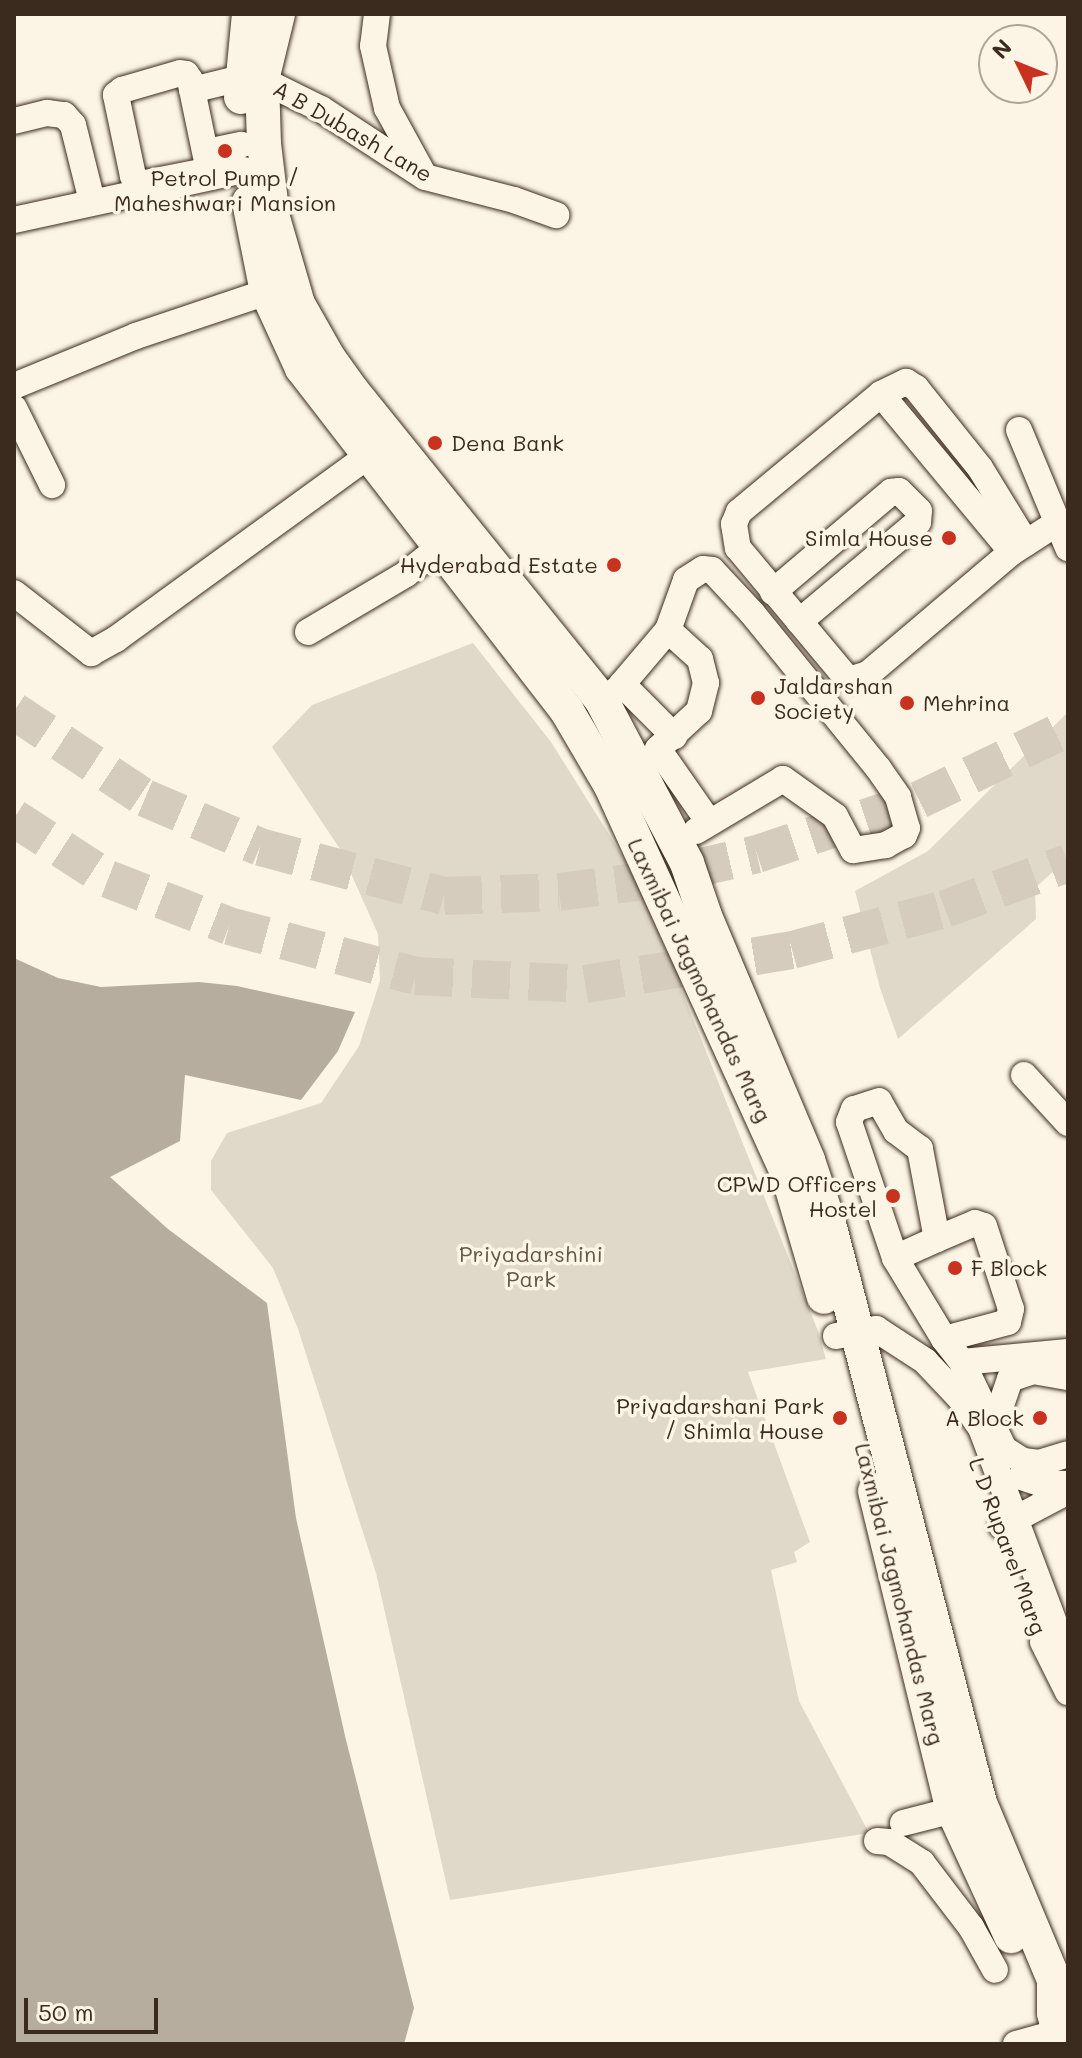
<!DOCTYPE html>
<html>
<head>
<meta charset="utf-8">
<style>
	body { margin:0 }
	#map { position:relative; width:1082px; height:2058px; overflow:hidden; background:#fcf5e5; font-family:Mali,sans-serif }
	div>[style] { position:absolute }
	.green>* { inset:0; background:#e0d8c8 }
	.water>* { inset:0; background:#b7ad9e }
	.highway-tunnel>* { height:38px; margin-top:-19px; transform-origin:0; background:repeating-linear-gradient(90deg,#d5ccbd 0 38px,transparent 0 57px) }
	.roads { filter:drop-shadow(0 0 2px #3b2a1e) drop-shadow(0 0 2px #3b2a1e) }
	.minor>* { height:26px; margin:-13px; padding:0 13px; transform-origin:13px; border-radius:13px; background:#fcf5e5 }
	.major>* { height:34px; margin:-17px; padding:0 17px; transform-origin:17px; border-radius:17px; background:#fcf5e5 }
	.dots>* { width:22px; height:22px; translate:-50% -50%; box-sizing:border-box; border:4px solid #fcf5e5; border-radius:50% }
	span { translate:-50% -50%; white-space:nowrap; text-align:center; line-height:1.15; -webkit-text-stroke:7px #fcf5e5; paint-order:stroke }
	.street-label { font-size:22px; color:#3b2a1e }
	.poi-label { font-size:22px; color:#3b2a1e }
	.left { translate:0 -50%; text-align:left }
	.right { translate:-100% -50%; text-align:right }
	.park-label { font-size:22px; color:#645648 }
	.frame { position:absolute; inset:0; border:16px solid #3b2a1e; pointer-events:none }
	.north { position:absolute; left:978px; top:24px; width:80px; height:80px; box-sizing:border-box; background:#fcf5e5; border:2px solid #afa495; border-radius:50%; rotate:313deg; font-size:22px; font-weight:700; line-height:32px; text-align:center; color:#3b2a1e }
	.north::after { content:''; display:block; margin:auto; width:28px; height:36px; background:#c8321e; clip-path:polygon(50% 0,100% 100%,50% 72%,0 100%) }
	.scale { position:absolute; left:24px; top:1998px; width:134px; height:36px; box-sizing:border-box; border:4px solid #3b2a1e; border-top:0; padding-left:10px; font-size:24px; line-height:28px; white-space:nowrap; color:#3b2a1e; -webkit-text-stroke:6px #fcf5e5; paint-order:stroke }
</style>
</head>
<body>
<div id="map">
	<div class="green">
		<div style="clip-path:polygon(473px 643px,551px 742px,637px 879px,818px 1331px,826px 1359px,748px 1372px,810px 1542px,794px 1552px,797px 1562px,771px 1570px,799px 1701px,869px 1833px,450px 1900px,376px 1573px,298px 1329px,273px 1268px,211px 1190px,211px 1161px,227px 1133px,321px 1103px,359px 1046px,380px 981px,378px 934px,340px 849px,272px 747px,312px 705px)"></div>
		<div style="clip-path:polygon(1068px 712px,1068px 858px,1035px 888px,1036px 919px,898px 1039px,880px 988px,855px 891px,928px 851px)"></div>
	</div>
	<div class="water">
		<div style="clip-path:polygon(14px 958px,58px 978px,101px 987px,199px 982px,237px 986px,355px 1012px,338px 1051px,301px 1100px,185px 1075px,180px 1141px,110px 1177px,168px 1229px,267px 1303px,296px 1518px,346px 1740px,414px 2008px,404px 2044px,14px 2044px)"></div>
	</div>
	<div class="highway-tunnel">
		<div style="left:14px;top:711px;width:157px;rotate:33.6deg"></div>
		<div style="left:145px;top:798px;width:125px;rotate:23.1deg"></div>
		<div style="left:260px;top:847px;width:190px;rotate:14.9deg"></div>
		<div style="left:444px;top:896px;width:115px;rotate:-2deg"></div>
		<div style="left:559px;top:892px;width:79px;rotate:-7.3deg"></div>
		<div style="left:637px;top:882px;width:123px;rotate:-13.1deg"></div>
		<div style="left:757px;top:854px;width:171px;rotate:-18.4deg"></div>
		<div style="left:919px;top:800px;width:165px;rotate:-25.8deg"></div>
		<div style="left:14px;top:818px;width:112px;rotate:33deg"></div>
		<div style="left:108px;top:879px;width:130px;rotate:21.2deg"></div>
		<div style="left:229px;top:926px;width:193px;rotate:15deg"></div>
		<div style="left:415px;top:976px;width:170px;rotate:2.7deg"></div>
		<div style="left:585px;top:984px;width:210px;rotate:-9.3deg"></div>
		<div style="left:792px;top:950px;width:158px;rotate:-15deg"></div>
		<div style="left:945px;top:909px;width:131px;rotate:-20.5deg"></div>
	</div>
	<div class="roads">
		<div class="minor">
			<div style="left:377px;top:14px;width:32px;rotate:97deg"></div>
			<div style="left:373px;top:46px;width:64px;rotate:77.3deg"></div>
			<div style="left:387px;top:108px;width:73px;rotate:61.3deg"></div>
			<div style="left:180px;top:73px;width:6px;rotate:9deg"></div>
			<div style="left:186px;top:74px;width:7px;rotate:56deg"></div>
			<div style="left:190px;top:80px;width:88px;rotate:78.2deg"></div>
			<div style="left:208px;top:166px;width:9px;rotate:139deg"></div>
			<div style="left:201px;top:172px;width:62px;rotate:168.9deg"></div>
			<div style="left:140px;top:184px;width:11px;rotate:-131deg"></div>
			<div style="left:133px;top:176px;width:83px;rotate:-101.9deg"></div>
			<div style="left:116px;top:95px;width:8px;rotate:-40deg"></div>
			<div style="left:122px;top:90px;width:60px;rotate:-16.3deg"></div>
			<div style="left:192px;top:90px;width:50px;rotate:-13.8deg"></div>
			<div style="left:241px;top:78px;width:21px;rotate:5deg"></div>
			<div style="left:262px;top:80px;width:66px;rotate:26.2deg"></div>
			<div style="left:321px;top:109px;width:124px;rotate:33.2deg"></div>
			<div style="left:425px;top:177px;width:92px;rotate:14.5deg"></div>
			<div style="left:514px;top:200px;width:45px;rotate:19.7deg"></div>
			<div style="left:14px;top:121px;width:34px;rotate:-14deg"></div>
			<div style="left:47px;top:113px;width:17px;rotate:7deg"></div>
			<div style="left:64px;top:115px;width:13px;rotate:48deg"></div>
			<div style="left:73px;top:125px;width:78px;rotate:76deg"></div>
			<div style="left:207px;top:152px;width:35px;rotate:-12deg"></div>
			<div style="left:14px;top:220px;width:235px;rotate:-12.3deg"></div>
			<div style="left:14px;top:386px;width:132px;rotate:-22.3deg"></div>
			<div style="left:136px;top:336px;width:138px;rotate:-18.6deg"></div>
			<div style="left:881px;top:394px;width:28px;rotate:-26deg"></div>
			<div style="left:906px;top:382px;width:12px;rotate:31deg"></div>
			<div style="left:916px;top:388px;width:102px;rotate:51.3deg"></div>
			<div style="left:980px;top:468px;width:88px;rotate:58.5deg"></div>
			<div style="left:14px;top:408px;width:86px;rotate:63.7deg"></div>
			<div style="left:1019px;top:430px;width:128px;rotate:67.4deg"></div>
			<div style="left:1012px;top:552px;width:205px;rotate:-129.7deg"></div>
			<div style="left:881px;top:394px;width:185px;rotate:140.3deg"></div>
			<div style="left:739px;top:512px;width:13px;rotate:113deg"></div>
			<div style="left:734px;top:524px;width:24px;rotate:81deg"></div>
			<div style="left:738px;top:548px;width:167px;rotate:50.1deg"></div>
			<div style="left:845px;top:676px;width:8px;rotate:23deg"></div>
			<div style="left:852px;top:679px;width:17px;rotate:-17deg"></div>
			<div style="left:868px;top:674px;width:189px;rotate:-40.3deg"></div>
			<div style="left:1012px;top:552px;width:54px;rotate:-32.8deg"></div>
			<div style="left:773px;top:592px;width:155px;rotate:-40.3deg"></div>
			<div style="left:891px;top:492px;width:8px;rotate:-7deg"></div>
			<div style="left:899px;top:491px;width:28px;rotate:45deg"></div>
			<div style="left:919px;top:511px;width:11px;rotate:95deg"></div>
			<div style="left:918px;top:522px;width:155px;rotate:140deg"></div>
			<div style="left:14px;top:593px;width:98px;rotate:37.9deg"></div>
			<div style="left:91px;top:653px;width:29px;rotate:-29deg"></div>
			<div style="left:116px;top:639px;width:313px;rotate:-36deg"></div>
			<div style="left:668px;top:630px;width:43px;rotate:42.2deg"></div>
			<div style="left:700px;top:659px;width:25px;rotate:76deg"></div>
			<div style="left:706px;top:683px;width:29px;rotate:104deg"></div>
			<div style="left:699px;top:711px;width:56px;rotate:137.2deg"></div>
			<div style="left:658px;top:749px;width:89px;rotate:55.1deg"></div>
			<div style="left:308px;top:632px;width:114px;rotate:-30.6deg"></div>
			<div style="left:406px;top:574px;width:43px;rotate:-38.5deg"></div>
			<div style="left:622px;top:684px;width:74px;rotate:45deg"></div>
			<div style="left:602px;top:701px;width:20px;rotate:-37deg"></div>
			<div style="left:618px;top:689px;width:77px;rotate:-49.7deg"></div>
			<div style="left:668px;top:630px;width:53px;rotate:-70.2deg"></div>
			<div style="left:686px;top:580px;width:20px;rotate:-33deg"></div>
			<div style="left:703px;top:569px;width:9px;rotate:6deg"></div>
			<div style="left:712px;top:570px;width:59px;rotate:47.1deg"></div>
			<div style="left:752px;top:613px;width:200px;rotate:50.9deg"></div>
			<div style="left:878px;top:768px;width:35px;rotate:55deg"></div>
			<div style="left:898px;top:797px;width:32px;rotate:74deg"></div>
			<div style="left:907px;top:828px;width:8px;rotate:113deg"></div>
			<div style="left:904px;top:835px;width:21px;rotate:151deg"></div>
			<div style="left:886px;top:845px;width:33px;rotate:171deg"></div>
			<div style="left:853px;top:850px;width:38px;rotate:-118deg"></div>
			<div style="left:835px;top:816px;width:64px;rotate:-144.6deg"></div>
			<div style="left:783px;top:779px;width:101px;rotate:149.1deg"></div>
			<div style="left:1024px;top:1075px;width:65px;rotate:47.5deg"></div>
			<div style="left:937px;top:1239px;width:41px;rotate:-22.8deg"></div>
			<div style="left:975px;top:1223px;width:9px;rotate:18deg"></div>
			<div style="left:984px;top:1226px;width:87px;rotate:72deg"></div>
			<div style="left:1011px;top:1309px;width:13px;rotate:103deg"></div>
			<div style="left:1008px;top:1322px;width:66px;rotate:165.1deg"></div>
			<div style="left:895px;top:1258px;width:46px;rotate:-24.3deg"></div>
			<div style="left:937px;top:1239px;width:92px;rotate:-100.7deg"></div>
			<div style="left:920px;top:1149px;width:30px;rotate:-143deg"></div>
			<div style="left:896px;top:1131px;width:34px;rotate:-120deg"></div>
			<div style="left:879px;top:1101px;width:26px;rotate:162deg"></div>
			<div style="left:854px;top:1109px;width:14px;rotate:111deg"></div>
			<div style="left:849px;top:1122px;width:144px;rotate:71.3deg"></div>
			<div style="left:895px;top:1258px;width:95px;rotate:58.8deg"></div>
			<div style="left:944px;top:1339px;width:29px;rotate:52deg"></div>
			<div style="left:962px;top:1362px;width:106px;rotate:-5.4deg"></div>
			<div style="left:836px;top:1336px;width:41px;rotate:-9.9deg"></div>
			<div style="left:876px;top:1329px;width:59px;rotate:33.1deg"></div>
			<div style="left:925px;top:1361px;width:51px;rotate:46.6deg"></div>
			<div style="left:960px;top:1398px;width:37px;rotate:55deg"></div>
			<div style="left:981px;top:1428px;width:248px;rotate:69.4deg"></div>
			<div style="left:962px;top:1362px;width:97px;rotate:64.2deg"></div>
			<div style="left:1004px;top:1449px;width:22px;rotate:32deg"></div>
			<div style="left:1023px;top:1461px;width:16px;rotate:7deg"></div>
			<div style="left:1039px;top:1463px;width:30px;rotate:-17deg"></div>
			<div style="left:990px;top:1415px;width:12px;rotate:-35deg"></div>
			<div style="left:1000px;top:1408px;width:31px;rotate:-71deg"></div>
			<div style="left:1010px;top:1379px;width:24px;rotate:-19deg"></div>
			<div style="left:1033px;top:1371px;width:36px;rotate:10deg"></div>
			<div style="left:1021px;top:1477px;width:19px;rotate:18deg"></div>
			<div style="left:1039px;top:1483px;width:29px;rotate:2deg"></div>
			<div style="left:1002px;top:1526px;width:75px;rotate:-27.9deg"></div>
			<div style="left:1043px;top:1642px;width:56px;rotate:63.4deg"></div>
			<div style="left:903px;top:1823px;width:68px;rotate:-14.4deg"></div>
			<div style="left:877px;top:1841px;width:12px;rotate:5deg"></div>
			<div style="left:889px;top:1842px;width:39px;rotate:32deg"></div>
			<div style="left:922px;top:1863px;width:81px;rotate:52.6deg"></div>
			<div style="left:971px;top:1927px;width:49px;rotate:60.8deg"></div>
			<div style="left:1016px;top:2044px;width:46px;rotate:-15.3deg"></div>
			<div style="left:1060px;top:2032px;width:13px;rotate:51deg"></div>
		</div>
		<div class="major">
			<div style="left:278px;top:14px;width:68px;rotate:103.6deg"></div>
			<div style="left:262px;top:80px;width:64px;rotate:88.2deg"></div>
			<div style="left:264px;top:144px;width:75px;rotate:83.1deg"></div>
			<div style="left:273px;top:218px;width:90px;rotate:73.8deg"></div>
			<div style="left:298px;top:304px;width:61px;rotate:60.5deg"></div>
			<div style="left:328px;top:357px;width:43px;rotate:54.5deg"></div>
			<div style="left:353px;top:392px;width:397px;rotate:51.1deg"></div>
			<div style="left:602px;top:701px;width:183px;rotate:62.3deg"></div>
			<div style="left:687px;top:863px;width:56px;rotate:71.2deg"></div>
			<div style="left:705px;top:916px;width:265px;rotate:67.1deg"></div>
			<div style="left:808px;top:1160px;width:63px;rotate:71.6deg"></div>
			<div style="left:828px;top:1220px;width:602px;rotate:75.39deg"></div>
			<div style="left:980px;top:1803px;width:192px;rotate:67.3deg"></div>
			<div style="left:1054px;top:1980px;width:33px;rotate:90deg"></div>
			<div style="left:1054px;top:2013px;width:32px;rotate:76deg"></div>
			<div style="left:241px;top:97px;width:83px;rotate:-84.5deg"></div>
			<div style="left:249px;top:202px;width:92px;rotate:78.7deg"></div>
			<div style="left:267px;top:292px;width:84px;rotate:65.3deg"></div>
			<div style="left:302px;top:368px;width:433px;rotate:52.3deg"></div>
			<div style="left:567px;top:711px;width:87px;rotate:59.6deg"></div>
			<div style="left:611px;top:786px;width:427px;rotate:65.5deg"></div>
			<div style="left:788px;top:1175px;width:127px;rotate:73.6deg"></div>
			<div style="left:875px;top:1491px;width:328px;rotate:76.3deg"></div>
			<div style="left:953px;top:1810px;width:139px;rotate:65.3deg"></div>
		</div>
	</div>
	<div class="dots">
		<div style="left:225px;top:151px;background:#c8321e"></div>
		<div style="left:435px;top:443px;background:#c8321e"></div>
		<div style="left:949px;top:538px;background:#c8321e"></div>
		<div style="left:614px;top:565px;background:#c8321e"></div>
		<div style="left:758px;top:698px;background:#c8321e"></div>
		<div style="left:907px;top:703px;background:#c8321e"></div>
		<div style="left:893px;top:1196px;background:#c8321e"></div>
		<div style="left:955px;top:1268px;background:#c8321e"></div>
		<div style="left:840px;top:1418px;background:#c8321e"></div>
		<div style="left:1040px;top:1418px;background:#c8321e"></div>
	</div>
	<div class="street-label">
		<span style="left:353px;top:131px;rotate:30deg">A B Dubash Lane</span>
		<span style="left:700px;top:980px;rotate:65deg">Laxmibai Jagmohandas Marg</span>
		<span style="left:1008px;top:1546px;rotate:70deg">L D Ruparel Marg</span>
		<span style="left:900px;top:1594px;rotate:76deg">Laxmibai Jagmohandas Marg</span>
	</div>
	<div class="poi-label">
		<span style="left:225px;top:190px">Petrol Pump /<br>Maheshwari Mansion</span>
		<span class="left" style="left:451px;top:443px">Dena Bank</span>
		<span class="right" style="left:933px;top:538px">Simla House</span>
		<span class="right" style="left:598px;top:565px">Hyderabad Estate</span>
		<span class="left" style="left:774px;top:698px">Jaldarshan<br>Society</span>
		<span class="left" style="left:923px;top:703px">Mehrina</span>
		<span class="right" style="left:877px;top:1196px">CPWD Officers<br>Hostel</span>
		<span class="left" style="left:971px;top:1268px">F Block</span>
		<span class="right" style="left:824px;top:1418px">Priyadarshani Park<br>/ Shimla House</span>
		<span class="right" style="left:1024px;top:1418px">A Block</span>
	</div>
	<div class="park-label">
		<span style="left:531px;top:1266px">Priyadarshini<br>Park</span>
	</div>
	<div class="frame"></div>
	<div class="north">N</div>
	<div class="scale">50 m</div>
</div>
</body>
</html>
